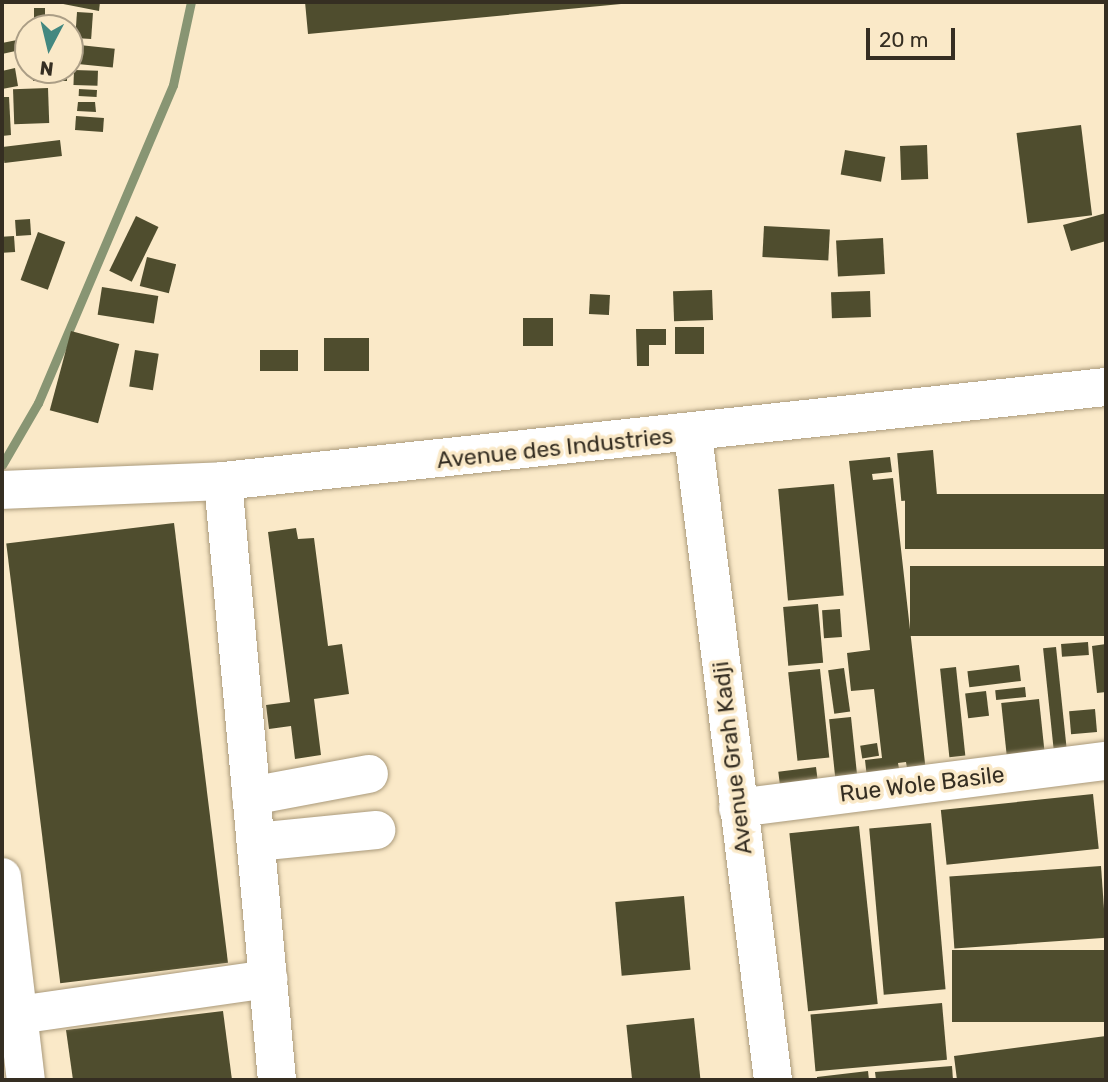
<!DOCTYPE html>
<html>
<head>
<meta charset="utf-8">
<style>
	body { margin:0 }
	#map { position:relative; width:1108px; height:1082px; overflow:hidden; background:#fae9c8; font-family:Rubik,sans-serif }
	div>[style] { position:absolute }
	.stream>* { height:9px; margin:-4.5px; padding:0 4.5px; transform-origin:4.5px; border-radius:4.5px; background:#889573 }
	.building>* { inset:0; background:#4f4d2e; transform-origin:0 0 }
	.roads { filter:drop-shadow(0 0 2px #aa9a7b) drop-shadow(0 0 2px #aa9a7b) }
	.minor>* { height:38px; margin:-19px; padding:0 19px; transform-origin:19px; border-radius:19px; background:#fff }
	span { translate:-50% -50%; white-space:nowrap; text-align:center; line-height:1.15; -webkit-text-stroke:7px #fae9c8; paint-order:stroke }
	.street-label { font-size:23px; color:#352e22 }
	.frame { position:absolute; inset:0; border:4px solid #352e22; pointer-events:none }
	.north { position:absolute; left:14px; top:14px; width:70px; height:70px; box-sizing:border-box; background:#fae9c8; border:2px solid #ab9e86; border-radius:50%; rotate:187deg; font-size:19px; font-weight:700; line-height:28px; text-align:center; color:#352e22 }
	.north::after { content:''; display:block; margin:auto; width:24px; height:32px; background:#438880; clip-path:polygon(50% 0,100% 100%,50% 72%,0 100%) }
	.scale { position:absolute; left:866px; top:28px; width:89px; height:32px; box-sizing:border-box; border:4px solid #352e22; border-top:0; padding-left:9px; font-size:21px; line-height:24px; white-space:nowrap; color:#352e22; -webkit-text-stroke:5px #fae9c8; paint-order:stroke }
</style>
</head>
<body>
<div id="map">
	<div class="stream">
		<div style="left:2px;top:465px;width:72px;rotate:-59.9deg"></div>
		<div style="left:38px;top:403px;width:345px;rotate:-67deg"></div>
		<div style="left:173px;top:85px;width:85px;rotate:-77.8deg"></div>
	</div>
	<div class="building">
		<div style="clip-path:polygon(53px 2px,100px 2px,99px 11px)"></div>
		<div style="clip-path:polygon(305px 2px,621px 2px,621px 4px,308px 34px)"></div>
		<div style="left:34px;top:8px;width:11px;height:20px"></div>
		<div style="left:77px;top:12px;width:16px;height:26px;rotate:4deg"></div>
		<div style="clip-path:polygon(17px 40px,20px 50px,2px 54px,2px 43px)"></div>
		<div style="left:70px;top:44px;width:45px;height:19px;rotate:6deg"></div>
		<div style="clip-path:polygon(15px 68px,18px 86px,2px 89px,2px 71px)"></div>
		<div style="left:33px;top:70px;width:34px;height:11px"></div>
		<div style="left:74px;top:70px;width:24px;height:15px;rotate:2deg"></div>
		<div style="left:48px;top:88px;width:35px;height:35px;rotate:88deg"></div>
		<div style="left:79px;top:89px;width:18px;height:7px;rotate:3deg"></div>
		<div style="clip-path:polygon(2px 97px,9px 97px,11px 135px,2px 136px)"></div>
		<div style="clip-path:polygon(78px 102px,95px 102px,96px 112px,77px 111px)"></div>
		<div style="left:76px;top:116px;width:28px;height:14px;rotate:4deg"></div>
		<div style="left:1081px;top:125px;width:91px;height:65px;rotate:83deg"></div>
		<div style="left:60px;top:140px;width:16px;height:58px;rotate:83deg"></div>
		<div style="left:927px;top:145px;width:34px;height:27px;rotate:88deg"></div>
		<div style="left:845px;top:150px;width:41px;height:25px;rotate:10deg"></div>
		<div style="clip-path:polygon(1106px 213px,1106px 241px,1071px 251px,1063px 225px)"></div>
		<div style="left:136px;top:216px;width:25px;height:61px;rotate:26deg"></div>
		<div style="left:30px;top:219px;width:16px;height:15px;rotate:86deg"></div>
		<div style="left:764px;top:226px;width:66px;height:31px;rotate:3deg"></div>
		<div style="left:38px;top:232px;width:29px;height:51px;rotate:20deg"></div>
		<div style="left:14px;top:236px;width:16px;height:12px;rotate:86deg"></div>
		<div style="left:883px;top:238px;width:36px;height:47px;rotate:87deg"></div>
		<div style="left:147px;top:257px;width:30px;height:30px;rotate:14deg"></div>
		<div style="left:102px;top:287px;width:57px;height:28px;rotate:9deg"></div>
		<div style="left:712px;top:290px;width:30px;height:39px;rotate:88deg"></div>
		<div style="left:870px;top:291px;width:26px;height:39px;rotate:88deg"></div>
		<div style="left:590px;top:294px;width:20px;height:20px;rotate:3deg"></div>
		<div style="left:553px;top:318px;width:28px;height:30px;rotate:90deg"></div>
		<div style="left:704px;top:327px;width:27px;height:29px;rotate:90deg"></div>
		<div style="clip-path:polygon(636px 329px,666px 329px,666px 345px,649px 345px,649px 366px,637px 366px)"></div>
		<div style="left:71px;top:331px;width:50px;height:82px;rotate:15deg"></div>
		<div style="left:324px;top:338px;width:45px;height:33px"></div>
		<div style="left:135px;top:350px;width:24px;height:37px;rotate:9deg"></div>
		<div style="left:260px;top:350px;width:38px;height:21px"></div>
		<div style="left:933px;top:450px;width:48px;height:36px;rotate:85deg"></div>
		<div style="clip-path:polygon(890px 457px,892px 472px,872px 474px,873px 480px,893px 478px,926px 772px,908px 774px,906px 762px,898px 763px,900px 774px,867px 778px,865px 760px,882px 758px,874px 689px,851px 691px,847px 653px,870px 650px,849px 461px)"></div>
		<div style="left:834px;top:484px;width:112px;height:56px;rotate:85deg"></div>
		<div style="left:1106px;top:494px;width:55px;height:201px;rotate:90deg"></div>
		<div style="left:174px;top:523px;width:443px;height:169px;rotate:83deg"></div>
		<div style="clip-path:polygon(296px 528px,298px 539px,314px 538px,328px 646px,342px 644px,349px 694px,314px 699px,321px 755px,295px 759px,291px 726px,269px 729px,266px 705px,290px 702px,268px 532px)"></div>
		<div style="left:1106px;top:566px;width:70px;height:196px;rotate:90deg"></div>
		<div style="left:818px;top:604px;width:59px;height:35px;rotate:85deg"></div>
		<div style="left:840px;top:609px;width:28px;height:18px;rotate:86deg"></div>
		<div style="left:1088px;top:642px;width:13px;height:27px;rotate:86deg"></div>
		<div style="clip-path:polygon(1106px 644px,1106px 692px,1097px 693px,1092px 646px)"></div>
		<div style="left:1056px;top:647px;width:107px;height:13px;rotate:84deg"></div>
		<div style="left:1019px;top:665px;width:16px;height:52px;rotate:83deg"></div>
		<div style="left:956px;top:667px;width:89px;height:16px;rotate:84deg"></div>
		<div style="left:844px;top:668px;width:44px;height:16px;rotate:82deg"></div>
		<div style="left:820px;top:669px;width:89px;height:32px;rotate:84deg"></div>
		<div style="left:1025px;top:687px;width:10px;height:30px;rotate:84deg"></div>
		<div style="left:986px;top:691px;width:25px;height:21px;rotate:83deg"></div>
		<div style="left:1039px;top:699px;width:61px;height:38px;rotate:84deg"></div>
		<div style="left:1095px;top:709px;width:23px;height:26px;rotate:85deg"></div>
		<div style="left:851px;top:717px;width:62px;height:22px;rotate:84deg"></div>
		<div style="left:877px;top:743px;width:13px;height:17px;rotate:81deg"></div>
		<div style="left:816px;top:767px;width:17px;height:38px;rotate:83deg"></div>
		<div style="left:1093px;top:794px;width:55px;height:153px;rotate:84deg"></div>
		<div style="left:931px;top:823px;width:167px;height:62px;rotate:85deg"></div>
		<div style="left:859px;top:826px;width:179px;height:70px;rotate:84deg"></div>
		<div style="left:1101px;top:866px;width:72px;height:152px;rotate:86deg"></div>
		<div style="left:684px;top:896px;width:74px;height:69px;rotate:85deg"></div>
		<div style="left:1106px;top:950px;width:72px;height:154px;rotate:90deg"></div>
		<div style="left:942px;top:1003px;width:57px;height:132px;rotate:85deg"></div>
		<div style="clip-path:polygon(223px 1011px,232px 1080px,73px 1080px,66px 1030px)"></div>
		<div style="left:694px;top:1018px;width:62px;height:68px;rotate:84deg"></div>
		<div style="clip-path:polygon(1106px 1036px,1106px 1080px,957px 1080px,954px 1056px)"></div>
		<div style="clip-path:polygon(952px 1066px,953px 1080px,876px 1080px,875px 1072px)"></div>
		<div style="clip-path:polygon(868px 1071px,869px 1080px,817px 1080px,817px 1077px)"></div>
	</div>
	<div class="roads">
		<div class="minor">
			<div style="left:693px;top:435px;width:650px;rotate:82.93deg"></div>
			<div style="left:223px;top:481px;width:601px;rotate:84.85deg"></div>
			<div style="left:2px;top:490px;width:221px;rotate:-2.3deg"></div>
			<div style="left:223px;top:481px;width:888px;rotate:-6.08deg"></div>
			<div style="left:251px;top:796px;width:120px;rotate:-10.6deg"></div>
			<div style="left:738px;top:808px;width:371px;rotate:-7.3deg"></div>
			<div style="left:256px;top:842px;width:121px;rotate:-5.7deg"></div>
			<div style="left:2px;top:877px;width:204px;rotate:83.3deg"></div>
			<div style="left:18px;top:1015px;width:253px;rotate:-8.2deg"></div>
		</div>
	</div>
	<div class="street-label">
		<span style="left:555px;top:448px;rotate:-6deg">Avenue des Industries</span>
		<span style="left:732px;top:758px;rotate:-97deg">Avenue Grah Kadji</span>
		<span style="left:922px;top:784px;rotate:-7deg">Rue Wole Basile</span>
	</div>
	<div class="frame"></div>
	<div class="north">N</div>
	<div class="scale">20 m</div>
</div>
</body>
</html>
